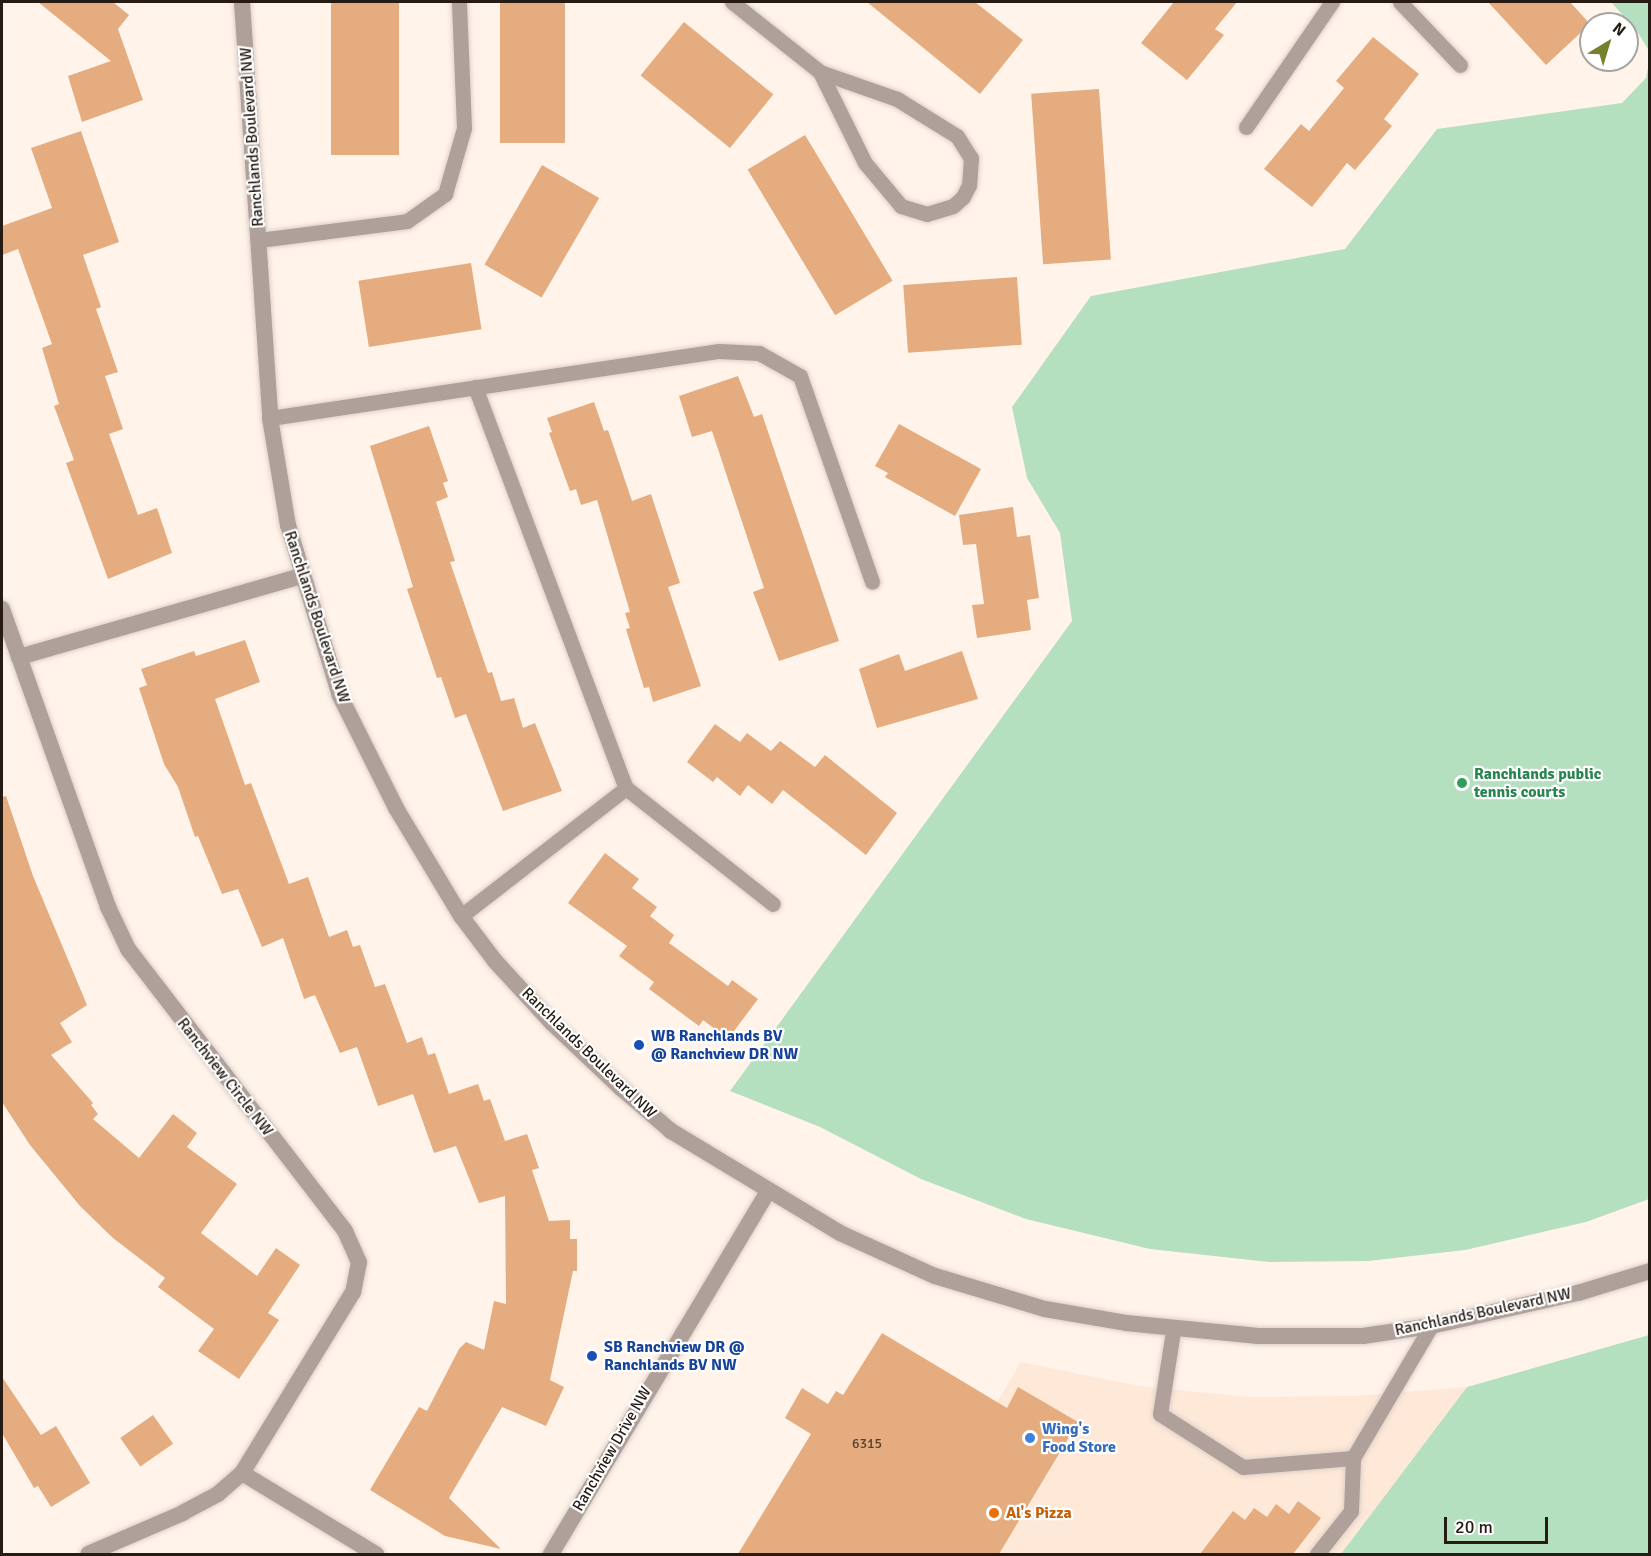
<!DOCTYPE html>
<html>
<head>
<meta charset="utf-8">
<style>
	body { margin:0 }
	#map { position:relative; width:1651px; height:1556px; overflow:hidden; background:#fff3ea; font-family:Signika,sans-serif }
	div>[style] { position:absolute }
	.built>* { inset:0; background:#fee8d7 }
	.green>* { inset:0; background:#b4e0c0 }
	.building>* { inset:0; background:#e4ac7f; transform-origin:0 0 }
	.roads { filter:drop-shadow(0 0 2px #dcd1c8) drop-shadow(0 0 2px #dcd1c8) }
	.service>* { height:15px; margin:-7.5px; padding:0 7.5px; transform-origin:7.5px; border-radius:7.5px; background:#afa09a }
	.minor>* { height:16px; margin:-8px; padding:0 8px; transform-origin:8px; border-radius:8px; background:#afa09a }
	.tertiary>* { height:16px; margin:-8px; padding:0 8px; transform-origin:8px; border-radius:8px; background:#afa09a }
	.dots>* { width:16px; height:16px; translate:-50% -50%; box-sizing:border-box; border:3px solid #fff; border-radius:50% }
	span { translate:-50% -50%; white-space:nowrap; text-align:center; line-height:1.15; -webkit-text-stroke:4.5px #fff; paint-order:stroke }
	.number-label { font-size:14px; color:#56402f }
	.number-label span { -webkit-text-stroke-width:0 }
	.street-label { font-size:16px; color:#261c14 }
	.leisure-label { font-size:16px; color:#27864d; font-weight:700 }
	.left { translate:0 -50%; text-align:left }
	.transit-label { font-size:16px; color:#164399; font-weight:700 }
	.shop-label { font-size:16px; color:#366cbe; font-weight:700 }
	.food-label { font-size:16px; color:#c56008; font-weight:700 }
	.frame { position:absolute; inset:0; border:3px solid #261c14; pointer-events:none }
	.north { position:absolute; left:1579px; top:12px; width:60px; height:60px; box-sizing:border-box; background:#fff; border:2px solid #a8a4a1; border-radius:50%; rotate:38deg; font-size:16px; font-weight:700; line-height:24px; text-align:center; color:#261c14 }
	.north::after { content:''; display:block; margin:auto; width:21px; height:27px; background:#75812d; clip-path:polygon(50% 0,100% 100%,50% 72%,0 100%) }
	.scale { position:absolute; left:1444px; top:1517px; width:104px; height:27px; box-sizing:border-box; border:3px solid #261c14; border-top:0; padding-left:8px; font-size:18px; line-height:21px; white-space:nowrap; color:#261c14; -webkit-text-stroke:4px #fff; paint-order:stroke }
</style>
</head>
<body>
<div id="map">
	<div class="built">
		<div style="clip-path:polygon(1021px 1362px,1138px 1386px,1248px 1397px,1356px 1396px,1467px 1387px,1341px 1554px,908px 1554px)"></div>
	</div>
	<div class="green">
		<div style="clip-path:polygon(1611px 2px,1649px 2px,1649px 51px,1637px 31px)"></div>
		<div style="clip-path:polygon(1649px 63px,1649px 1199px,1586px 1222px,1465px 1250px,1368px 1261px,1269px 1262px,1150px 1249px,1026px 1219px,921px 1179px,820px 1127px,730px 1091px,1072px 621px,1060px 533px,1027px 478px,1012px 407px,1091px 296px,1345px 249px,1437px 129px,1622px 103px,1646px 78px)"></div>
		<div style="clip-path:polygon(1649px 1335px,1649px 1554px,1341px 1554px,1467px 1387px)"></div>
	</div>
	<div class="building">
		<div style="clip-path:polygon(38px 2px,113px 2px,129px 15px,118px 29px,143px 100px,82px 122px,68px 76px,111px 61px)"></div>
		<div style="left:331px;top:2px;width:68px;height:153px"></div>
		<div style="left:500px;top:2px;width:65px;height:141px"></div>
		<div style="clip-path:polygon(867px 2px,975px 2px,1023px 40px,980px 94px)"></div>
		<div style="clip-path:polygon(1174px 2px,1237px 2px,1215px 29px,1224px 35px,1187px 80px,1141px 43px)"></div>
		<div style="clip-path:polygon(1488px 2px,1570px 2px,1590px 24px,1546px 65px)"></div>
		<div style="left:684px;top:22px;width:115px;height:69px;rotate:39deg"></div>
		<div style="clip-path:polygon(1373px 37px,1419px 74px,1384px 119px,1392px 126px,1355px 170px,1347px 163px,1312px 207px,1264px 169px,1301px 124px,1309px 131px,1344px 88px,1336px 81px)"></div>
		<div style="left:1099px;top:89px;width:171px;height:68px;rotate:86deg"></div>
		<div style="clip-path:polygon(81px 131px,119px 242px,83px 255px,101px 307px,96px 309px,118px 372px,105px 376px,123px 429px,109px 434px,138px 515px,157px 508px,172px 553px,108px 579px,66px 463px,74px 460px,54px 406px,59px 404px,42px 348px,52px 344px,18px 249px,2px 255px,2px 226px,52px 208px,31px 148px)"></div>
		<div style="left:805px;top:135px;width:170px;height:67px;rotate:59deg"></div>
		<div style="left:542px;top:165px;width:66px;height:115px;rotate:30deg"></div>
		<div style="left:471px;top:263px;width:67px;height:114px;rotate:81deg"></div>
		<div style="left:1017px;top:277px;width:68px;height:114px;rotate:86deg"></div>
		<div style="clip-path:polygon(738px 376px,754px 417px,762px 414px,839px 641px,779px 661px,753px 592px,764px 588px,712px 431px,692px 437px,679px 396px)"></div>
		<div style="clip-path:polygon(594px 402px,604px 431px,608px 430px,632px 501px,651px 494px,680px 583px,668px 587px,701px 686px,653px 702px,649px 687px,644px 688px,626px 629px,630px 628px,625px 613px,630px 612px,597px 500px,581px 505px,576px 489px,570px 491px,549px 433px,552px 432px,547px 418px)"></div>
		<div style="clip-path:polygon(899px 424px,981px 469px,955px 516px,885px 477px,888px 473px,875px 466px)"></div>
		<div style="clip-path:polygon(429px 426px,448px 481px,443px 483px,448px 497px,436px 502px,455px 561px,450px 562px,488px 673px,492px 672px,501px 701px,514px 698px,523px 728px,535px 723px,562px 791px,503px 811px,466px 714px,455px 718px,441px 677px,437px 678px,407px 589px,413px 587px,370px 446px)"></div>
		<div style="clip-path:polygon(1013px 507px,1017px 537px,1030px 535px,1039px 598px,1027px 600px,1031px 630px,977px 638px,972px 605px,984px 604px,976px 544px,963px 545px,959px 515px)"></div>
		<div style="clip-path:polygon(245px 640px,260px 682px,215px 699px,245px 785px,251px 783px,289px 884px,308px 877px,329px 937px,347px 930px,353px 947px,360px 945px,375px 987px,385px 984px,407px 1043px,422px 1037px,428px 1055px,435px 1053px,449px 1094px,478px 1084px,484px 1101px,490px 1099px,505px 1141px,527px 1134px,539px 1168px,532px 1170px,549px 1221px,570px 1220px,570px 1239px,577px 1239px,577px 1271px,573px 1271px,550px 1380px,564px 1387px,546px 1426px,502px 1407px,449px 1498px,501px 1549px,445px 1536px,370px 1490px,419px 1407px,427px 1411px,459px 1349px,466px 1342px,484px 1350px,494px 1301px,506px 1304px,505px 1196px,479px 1203px,456px 1146px,434px 1153px,413px 1094px,378px 1106px,357px 1047px,340px 1053px,315px 995px,304px 999px,283px 938px,262px 947px,238px 889px,222px 894px,198px 836px,195px 837px,178px 787px,164px 764px,139px 688px,147px 685px,141px 669px,194px 651px,196px 656px)"></div>
		<div style="clip-path:polygon(962px 651px,978px 699px,877px 728px,859px 669px,899px 654px,905px 671px)"></div>
		<div style="clip-path:polygon(715px 724px,740px 742px,747px 733px,771px 751px,780px 741px,815px 767px,825px 755px,897px 813px,866px 855px,783px 790px,772px 804px,748px 785px,740px 796px,717px 777px,713px 782px,687px 762px)"></div>
		<div style="clip-path:polygon(6px 796px,33px 876px,87px 1005px,60px 1023px,72px 1042px,51px 1055px,93px 1103px,91px 1105px,98px 1114px,93px 1119px,139px 1158px,173px 1114px,197px 1133px,187px 1147px,237px 1184px,201px 1233px,257px 1276px,276px 1248px,300px 1265px,268px 1313px,279px 1320px,239px 1379px,198px 1351px,214px 1329px,158px 1287px,165px 1278px,113px 1238px,80px 1206px,30px 1145px,2px 1102px,2px 797px)"></div>
		<div style="clip-path:polygon(605px 853px,639px 879px,632px 888px,657px 907px,650px 916px,674px 935px,669px 943px,728px 986px,732px 980px,758px 999px,728px 1039px,703px 1020px,699px 1026px,649px 989px,654px 982px,619px 956px,627px 946px,568px 903px)"></div>
		<div style="clip-path:polygon(882px 1333px,1007px 1408px,1018px 1387px,1078px 1422px,999px 1554px,738px 1554px,811px 1434px,785px 1418px,802px 1388px,828px 1404px,836px 1391px,843px 1395px)"></div>
		<div style="clip-path:polygon(2px 1377px,41px 1435px,56px 1426px,90px 1483px,51px 1507px,38px 1486px,34px 1488px,2px 1433px)"></div>
		<div style="left:153px;top:1415px;width:35px;height:40px;rotate:55deg"></div>
		<div style="clip-path:polygon(1298px 1501px,1321px 1518px,1293px 1554px,1200px 1554px,1233px 1511px,1245px 1520px,1254px 1508px,1267px 1517px,1276px 1504px,1289px 1514px)"></div>
	</div>
	<div class="roads">
		<div class="service">
			<div style="left:732px;top:2px;width:112px;rotate:38.5deg"></div>
			<div style="left:820px;top:72px;width:82px;rotate:19.3deg"></div>
			<div style="left:897px;top:99px;width:70px;rotate:31.7deg"></div>
			<div style="left:957px;top:136px;width:26px;rotate:58deg"></div>
			<div style="left:971px;top:158px;width:27px;rotate:94deg"></div>
			<div style="left:969px;top:185px;width:13px;rotate:117deg"></div>
			<div style="left:963px;top:197px;width:13px;rotate:138deg"></div>
			<div style="left:953px;top:206px;width:27px;rotate:163deg"></div>
			<div style="left:927px;top:214px;width:27px;rotate:-163deg"></div>
			<div style="left:901px;top:206px;width:56px;rotate:-129.9deg"></div>
			<div style="left:865px;top:163px;width:102px;rotate:-116.3deg"></div>
			<div style="left:1400px;top:2px;width:87px;rotate:46.4deg"></div>
			<div style="left:1246px;top:127px;width:152px;rotate:-55.5deg"></div>
			<div style="left:259px;top:240px;width:149px;rotate:-7.3deg"></div>
			<div style="left:407px;top:221px;width:47px;rotate:-35.4deg"></div>
			<div style="left:445px;top:194px;width:69px;rotate:-73.9deg"></div>
			<div style="left:464px;top:128px;width:126px;rotate:-92.3deg"></div>
			<div style="left:475px;top:387px;width:428px;rotate:69.4deg"></div>
			<div style="left:626px;top:788px;width:187px;rotate:38.3deg"></div>
			<div style="left:270px;top:418px;width:454px;rotate:-8.5deg"></div>
			<div style="left:719px;top:351px;width:40px;rotate:2.9deg"></div>
			<div style="left:759px;top:353px;width:47px;rotate:29.3deg"></div>
			<div style="left:800px;top:376px;width:218px;rotate:70.7deg"></div>
			<div style="left:461px;top:916px;width:209px;rotate:-37.8deg"></div>
			<div style="left:1173px;top:1331px;width:84px;rotate:98.9deg"></div>
			<div style="left:1160px;top:1414px;width:98px;rotate:32.6deg"></div>
			<div style="left:1243px;top:1467px;width:110px;rotate:-4.7deg"></div>
			<div style="left:1353px;top:1458px;width:153px;rotate:-59.4deg"></div>
			<div style="left:1317px;top:1554px;width:55px;rotate:-51.7deg"></div>
			<div style="left:1351px;top:1511px;width:53px;rotate:-87.8deg"></div>
		</div>
		<div class="minor">
			<div style="left:2px;top:609px;width:316px;rotate:70.4deg"></div>
			<div style="left:108px;top:907px;width:47px;rotate:64.5deg"></div>
			<div style="left:128px;top:949px;width:356px;rotate:52.4deg"></div>
			<div style="left:345px;top:1231px;width:34px;rotate:66deg"></div>
			<div style="left:359px;top:1262px;width:31px;rotate:101deg"></div>
			<div style="left:353px;top:1292px;width:212px;rotate:121.5deg"></div>
			<div style="left:242px;top:1473px;width:32px;rotate:139deg"></div>
			<div style="left:218px;top:1494px;width:40px;rotate:152deg"></div>
			<div style="left:183px;top:1513px;width:103px;rotate:156.7deg"></div>
			<div style="left:19px;top:657px;width:293px;rotate:-16deg"></div>
			<div style="left:242px;top:1473px;width:157px;rotate:31.2deg"></div>
		</div>
		<div class="tertiary">
			<div style="left:242px;top:2px;width:417px;rotate:86.1deg"></div>
			<div style="left:270px;top:418px;width:109px;rotate:80.5deg"></div>
			<div style="left:288px;top:525px;width:179px;rotate:73.1deg"></div>
			<div style="left:340px;top:696px;width:125px;rotate:63.4deg"></div>
			<div style="left:396px;top:808px;width:126px;rotate:59deg"></div>
			<div style="left:461px;top:916px;width:56px;rotate:52.9deg"></div>
			<div style="left:495px;top:961px;width:84px;rotate:47.4deg"></div>
			<div style="left:552px;top:1023px;width:96px;rotate:43.3deg"></div>
			<div style="left:622px;top:1089px;width:65px;rotate:40.6deg"></div>
			<div style="left:671px;top:1131px;width:197px;rotate:31.1deg"></div>
			<div style="left:840px;top:1233px;width:104px;rotate:24.4deg"></div>
			<div style="left:935px;top:1276px;width:115px;rotate:16.7deg"></div>
			<div style="left:1045px;top:1309px;width:82px;rotate:9.8deg"></div>
			<div style="left:1126px;top:1323px;width:133px;rotate:5.6deg"></div>
			<div style="left:1258px;top:1336px;width:105px"></div>
			<div style="left:1363px;top:1336px;width:69px;rotate:-8.4deg"></div>
			<div style="left:1431px;top:1326px;width:151px;rotate:-12.7deg"></div>
			<div style="left:1578px;top:1293px;width:75px;rotate:-17deg"></div>
			<div style="left:551px;top:1554px;width:423px;rotate:-59.1deg"></div>
		</div>
	</div>
	<div class="dots">
		<div style="left:1462px;top:783px;background:#2e9e5b"></div>
		<div style="left:639px;top:1045px;background:#1a4fb4"></div>
		<div style="left:592px;top:1356px;background:#1a4fb4"></div>
		<div style="left:1030px;top:1438px;background:#3f7fe0"></div>
		<div style="left:994px;top:1513px;background:#e8710a"></div>
	</div>
	<div class="number-label">
		<span style="left:867px;top:1444px">6315</span>
	</div>
	<div class="street-label">
		<span style="left:252px;top:137px;rotate:-94deg">Ranchlands Boulevard NW</span>
		<span style="left:317px;top:617px;rotate:72deg">Ranchlands Boulevard NW</span>
		<span style="left:589px;top:1053px;rotate:44deg">Ranchlands Boulevard NW</span>
		<span style="left:225px;top:1077px;rotate:52deg">Ranchview Circle NW</span>
		<span style="left:1483px;top:1312px;rotate:-12deg">Ranchlands Boulevard NW</span>
		<span style="left:612px;top:1449px;rotate:-60deg">Ranchview Drive NW</span>
	</div>
	<div class="leisure-label">
		<span class="left" style="left:1474px;top:783px">Ranchlands public<br>tennis courts</span>
	</div>
	<div class="transit-label">
		<span class="left" style="left:651px;top:1045px">WB Ranchlands BV<br>@ Ranchview DR NW</span>
		<span class="left" style="left:604px;top:1356px">SB Ranchview DR @<br>Ranchlands BV NW</span>
	</div>
	<div class="shop-label">
		<span class="left" style="left:1042px;top:1438px">Wing's<br>Food Store</span>
	</div>
	<div class="food-label">
		<span class="left" style="left:1006px;top:1513px">Al's Pizza</span>
	</div>
	<div class="frame"></div>
	<div class="north">N</div>
	<div class="scale">20 m</div>
</div>
</body>
</html>
